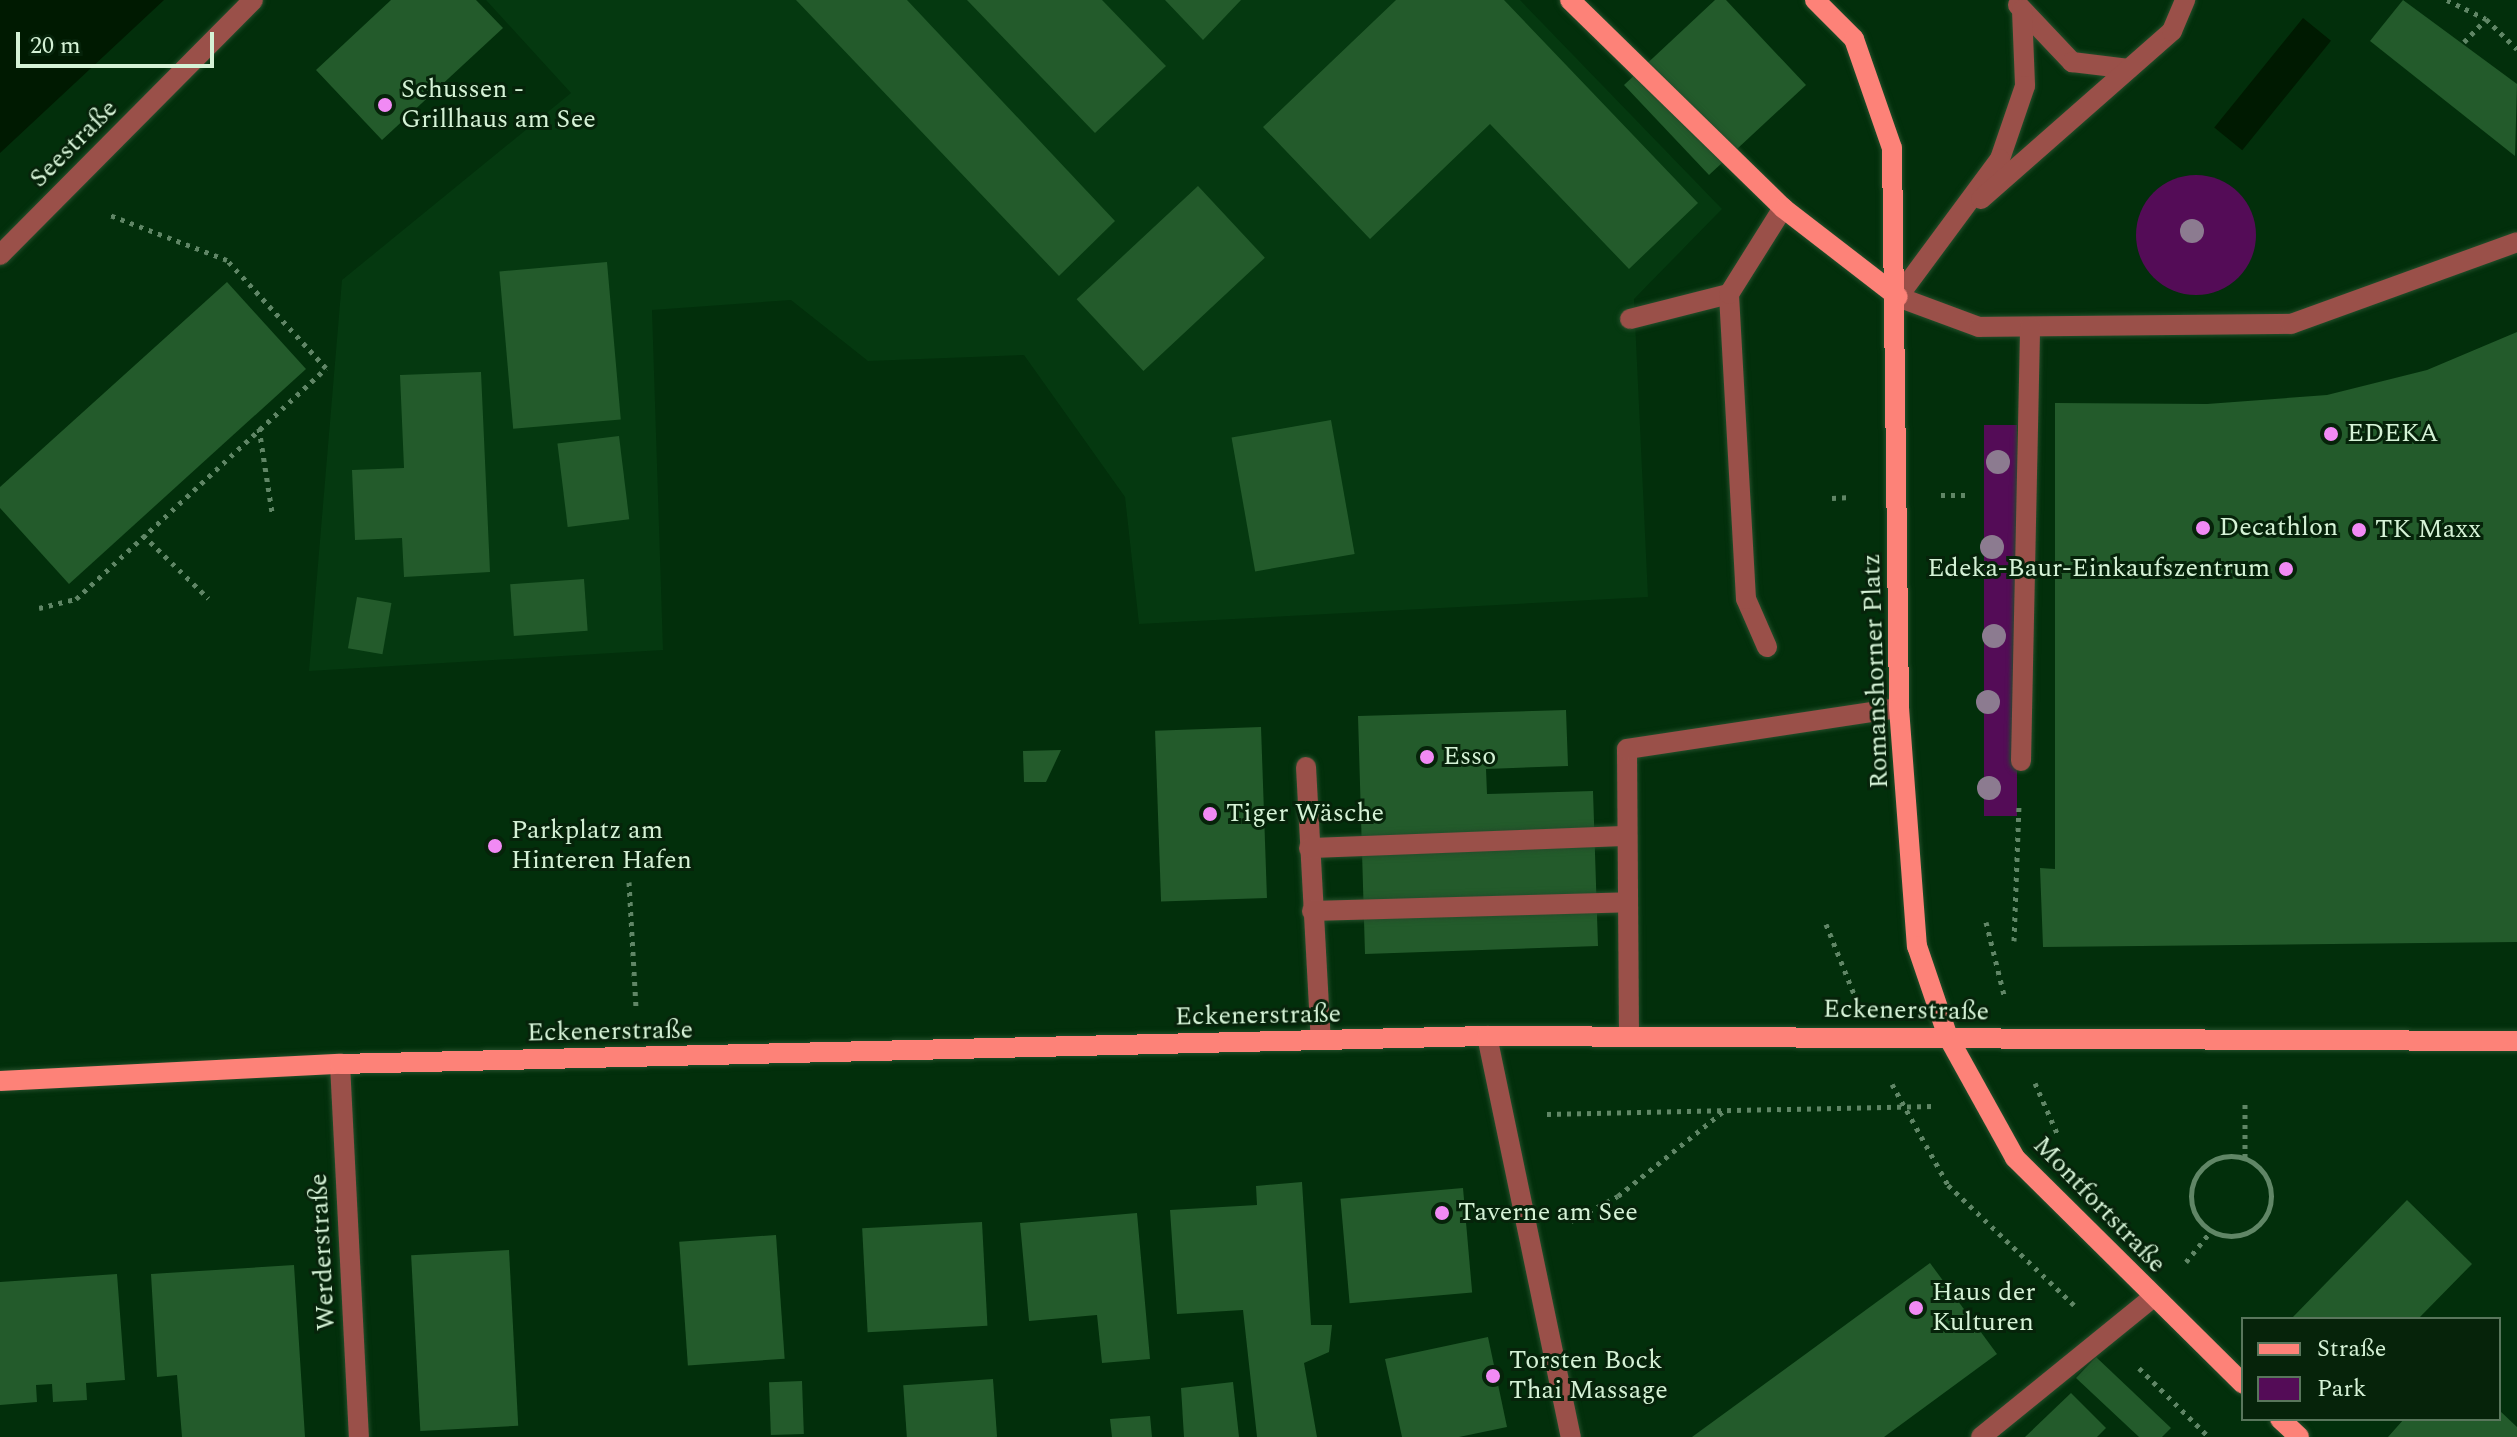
<!DOCTYPE html>
<html>
<head>
<meta charset="utf-8">
<style>
	body { margin:0 }
	#map { position:relative; width:2517px; height:1437px; overflow:hidden; background:#022f0b; font-family:Spectral,serif }
	div>[style] { position:absolute }
	.built>* { inset:0; background:#053910 }
	.green>* { inset:0; background:#540c57; transform-origin:0 0 }
	.round { border-radius:50% }
	.water>* { inset:0; background:#001a01; transform-origin:0 0 }
	.building>* { inset:0; background:#235b2b; transform-origin:0 0 }
	.path>* { height:5px; margin-top:-2.5px; transform-origin:0; background:repeating-linear-gradient(90deg,#608666 0 4px,transparent 0 10px) }
	.path>.ring { margin:-2.5px; padding:0; box-sizing:content-box; background:none; border:5px solid #608666; border-radius:50% }
	.roads { filter:drop-shadow(0 0 2px #244e2b) drop-shadow(0 0 2px #244e2b) }
	.minor>* { height:20px; margin:-10px; padding:0 10px; transform-origin:10px; border-radius:10px; background:#9a5049 }
	.major>* { height:20px; margin:-10px; padding:0 10px; transform-origin:10px; border-radius:10px; background:#fd8278 }
	.trees>* { width:24px; height:24px; margin:-12px; border-radius:50%; background:#8c7b90 }
	.dots>* { width:22px; height:22px; translate:-50% -50%; box-sizing:border-box; border:4px solid #06230a; border-radius:50% }
	span { translate:-50% -50%; white-space:nowrap; text-align:center; line-height:1.15; -webkit-text-stroke:6px #06230a; paint-order:stroke }
	.poi-label { font-size:26px; color:#d5f2d6 }
	.left { translate:0 -50%; text-align:left }
	.right { translate:-100% -50%; text-align:right }
	.street-label { font-size:26px; color:#d5f2d6 }
	.legend { position:absolute; left:2241px; top:1317px; width:260px; height:104px; box-sizing:border-box; background:#06230a; border:2px solid #59765c; margin:0; padding:10px 14px; list-style:none; font-size:24px; color:#d5f2d6 }
	.legend li { display:flex; align-items:center; gap:16px; height:40px }
	.legend b { width:40px; border:2px solid #59765c }
	.scale { position:absolute; left:16px; top:32px; width:198px; height:36px; box-sizing:border-box; border:4px solid #d5f2d6; border-top:0; padding-left:10px; font-size:24px; line-height:28px; white-space:nowrap; color:#d5f2d6; -webkit-text-stroke:6px #06230a; paint-order:stroke }
</style>
</head>
<body>
<div id="map">
	<div class="built">
		<div style="clip-path:polygon(486px 0,1520px 0,1722px 209px,1634px 299px,1648px 597px,1139px 624px,1125px 497px,1024px 355px,868px 361px,791px 300px,652px 310px,663px 650px,309px 671px,342px 280px,571px 93px)"></div>
	</div>
	<div class="green">
		<div class="round" style="left:2136px;top:175px;width:120px;height:120px"></div>
		<div style="left:1984px;top:425px;width:33px;height:391px"></div>
	</div>
	<div class="water">
		<div style="clip-path:polygon(0 0,164px 0,0 153px)"></div>
		<div style="left:2303px;top:18px;width:36px;height:141px;rotate:39deg"></div>
	</div>
	<div class="building">
		<div style="clip-path:polygon(391px 0,476px 0,503px 28px,382px 140px,316px 70px)"></div>
		<div style="clip-path:polygon(796px 0,907px 0,1115px 221px,1059px 276px)"></div>
		<div style="clip-path:polygon(967px 0,1102px 0,1166px 66px,1095px 133px)"></div>
		<div style="clip-path:polygon(1165px 0,1241px 0,1203px 40px)"></div>
		<div style="clip-path:polygon(1396px 0,1504px 0,1698px 203px,1629px 269px,1490px 124px,1370px 239px,1263px 127px)"></div>
		<div style="clip-path:polygon(1715px 0,1726px 0,1806px 85px,1709px 175px,1624px 85px)"></div>
		<div style="clip-path:polygon(2403px 0,2517px 84px,2515px 156px,2370px 41px)"></div>
		<div style="left:1198px;top:186px;width:98px;height:166px;rotate:47deg"></div>
		<div style="left:607px;top:262px;width:158px;height:108px;rotate:85deg"></div>
		<div style="clip-path:polygon(227px 282px,306px 369px,69px 584px,0 508px,0 487px)"></div>
		<div style="clip-path:polygon(2517px 332px,2517px 942px,2043px 947px,2040px 868px,2055px 869px,2055px 403px,2207px 404px,2327px 395px,2427px 370px)"></div>
		<div style="clip-path:polygon(481px 372px,490px 572px,404px 577px,402px 538px,355px 540px,352px 470px,404px 468px,400px 375px)"></div>
		<div style="left:1331px;top:420px;width:136px;height:101px;rotate:80deg"></div>
		<div style="left:619px;top:436px;width:84px;height:62px;rotate:83deg"></div>
		<div style="left:584px;top:579px;width:52px;height:74px;rotate:86deg"></div>
		<div style="left:357px;top:597px;width:35px;height:52px;rotate:10deg"></div>
		<div style="clip-path:polygon(1566px 710px,1568px 766px,1486px 769px,1487px 794px,1593px 791px,1598px 946px,1365px 954px,1358px 716px)"></div>
		<div style="left:1261px;top:727px;width:171px;height:106px;rotate:88deg"></div>
		<div style="clip-path:polygon(1061px 750px,1046px 782px,1024px 782px,1023px 751px)"></div>
		<div style="clip-path:polygon(1302px 1182px,1311px 1325px,1332px 1325px,1329px 1352px,1304px 1363px,1317px 1437px,1257px 1437px,1243px 1310px,1177px 1314px,1170px 1210px,1257px 1205px,1256px 1186px)"></div>
		<div style="left:1463px;top:1188px;width:105px;height:123px;rotate:85deg"></div>
		<div style="clip-path:polygon(2407px 1200px,2472px 1264px,2418px 1319px,2291px 1319px)"></div>
		<div style="clip-path:polygon(1137px 1213px,1150px 1359px,1102px 1363px,1097px 1315px,1029px 1321px,1020px 1223px)"></div>
		<div style="left:982px;top:1222px;width:104px;height:120px;rotate:87deg"></div>
		<div style="left:776px;top:1235px;width:124px;height:97px;rotate:86deg"></div>
		<div style="left:509px;top:1250px;width:176px;height:98px;rotate:87deg"></div>
		<div style="clip-path:polygon(1930px 1263px,1997px 1354px,1884px 1437px,1692px 1437px)"></div>
		<div style="clip-path:polygon(294px 1265px,305px 1437px,182px 1437px,177px 1375px,157px 1377px,151px 1274px)"></div>
		<div style="clip-path:polygon(117px 1274px,125px 1380px,86px 1383px,87px 1400px,53px 1402px,52px 1384px,36px 1385px,37px 1402px,0 1405px,0 1282px)"></div>
		<div style="clip-path:polygon(1488px 1337px,1507px 1427px,1459px 1437px,1402px 1437px,1385px 1359px)"></div>
		<div style="clip-path:polygon(2096px 1357px,2171px 1428px,2162px 1437px,2139px 1437px,2076px 1378px)"></div>
		<div style="left:993px;top:1379px;width:58px;height:90px;rotate:86deg"></div>
		<div style="left:802px;top:1381px;width:53px;height:33px;rotate:88deg"></div>
		<div style="clip-path:polygon(1233px 1382px,1239px 1437px,1184px 1437px,1181px 1388px)"></div>
		<div style="clip-path:polygon(2071px 1393px,2106px 1428px,2097px 1437px,2025px 1437px)"></div>
		<div style="clip-path:polygon(2499px 1410px,2517px 1427px,2517px 1437px,2388px 1437px,2404px 1419px,2499px 1419px)"></div>
		<div style="clip-path:polygon(1150px 1416px,1152px 1437px,1112px 1437px,1110px 1419px)"></div>
	</div>
	<div class="path">
		<div style="left:2447px;top:0;width:43px;rotate:26deg"></div>
		<div style="left:2486px;top:19px;width:43px;rotate:44.1deg"></div>
		<div style="left:2464px;top:42px;width:32px;rotate:-46deg"></div>
		<div style="left:259px;top:428px;width:85px;rotate:81.2deg"></div>
		<div style="left:1941px;top:495px;width:29px"></div>
		<div style="left:1832px;top:498px;width:19px;rotate:-3deg"></div>
		<div style="left:143px;top:535px;width:91px;rotate:44.1deg"></div>
		<div style="left:39px;top:608px;width:38px;rotate:-14deg"></div>
		<div style="left:76px;top:599px;width:340px;rotate:-42.7deg"></div>
		<div style="left:326px;top:368px;width:147px;rotate:-132.5deg"></div>
		<div style="left:227px;top:260px;width:129px;rotate:-159deg"></div>
		<div style="left:629px;top:882px;width:124px;rotate:86.8deg"></div>
		<div style="left:1986px;top:922px;width:75px;rotate:76.1deg"></div>
		<div style="left:1826px;top:924px;width:75px;rotate:68.2deg"></div>
		<div style="left:2014px;top:941px;width:135px;rotate:-87.9deg"></div>
		<div style="left:2035px;top:1083px;width:55px;rotate:66.3deg"></div>
		<div style="left:1892px;top:1084px;width:115px;rotate:61deg"></div>
		<div style="left:1948px;top:1185px;width:174px;rotate:43.6deg"></div>
		<div style="left:2245px;top:1104px;width:53px;rotate:90deg"></div>
		<div style="left:1547px;top:1114px;width:386px;rotate:-1.2deg"></div>
		<div class="ring" style="left:2191px;top:1156px;width:75px;height:75px"></div>
		<div style="left:1571px;top:1221px;width:53px;rotate:-28deg"></div>
		<div style="left:1618px;top:1196px;width:137px;rotate:-38.8deg"></div>
		<div style="left:2186px;top:1262px;width:38px;rotate:-51deg"></div>
		<div style="left:2139px;top:1368px;width:98px;rotate:44.6deg"></div>
	</div>
	<div class="roads">
		<div class="minor">
			<div style="left:2018px;top:5px;width:79px;rotate:46.5deg"></div>
			<div style="left:2072px;top:62px;width:57px;rotate:7deg"></div>
			<div style="left:2022px;top:10px;width:76px;rotate:87.7deg"></div>
			<div style="left:2025px;top:86px;width:77px;rotate:108.9deg"></div>
			<div style="left:2000px;top:159px;width:172px;rotate:126.5deg"></div>
			<div style="left:1898px;top:297px;width:86px;rotate:20.3deg"></div>
			<div style="left:1979px;top:327px;width:312px;rotate:-0.6deg"></div>
			<div style="left:2291px;top:324px;width:240px;rotate:-19.9deg"></div>
			<div style="left:1981px;top:199px;width:254px;rotate:-41.3deg"></div>
			<div style="left:2172px;top:31px;width:34px;rotate:-67deg"></div>
			<div style="left:0;top:255px;width:359px;rotate:-45.2deg"></div>
			<div style="left:1630px;top:319px;width:102px;rotate:-14.2deg"></div>
			<div style="left:1767px;top:647px;width:52px;rotate:-113.6deg"></div>
			<div style="left:1746px;top:599px;width:305px;rotate:-93.2deg"></div>
			<div style="left:1729px;top:294px;width:102px;rotate:-57.9deg"></div>
			<div style="left:2021px;top:761px;width:434px;rotate:-88.8deg"></div>
			<div style="left:1306px;top:767px;width:273px;rotate:86.9deg"></div>
			<div style="left:1309px;top:848px;width:318px;rotate:-2.2deg"></div>
			<div style="left:1312px;top:911px;width:316px;rotate:-1.6deg"></div>
			<div style="left:1487px;top:1036px;width:410px;rotate:78.2deg"></div>
			<div style="left:1629px;top:1036px;width:287px;rotate:-90.4deg"></div>
			<div style="left:1627px;top:749px;width:275px;rotate:-8.6deg"></div>
			<div style="left:340px;top:1064px;width:373px;rotate:87.1deg"></div>
			<div style="left:1981px;top:1437px;width:220px;rotate:-39.1deg"></div>
		</div>
		<div class="major">
			<div style="left:1570px;top:0;width:298px;rotate:44.3deg"></div>
			<div style="left:1783px;top:208px;width:145px;rotate:37.7deg"></div>
			<div style="left:1815px;top:0;width:55px;rotate:45deg"></div>
			<div style="left:1854px;top:39px;width:115px;rotate:70.8deg"></div>
			<div style="left:1892px;top:148px;width:560px;rotate:89.28deg"></div>
			<div style="left:1899px;top:708px;width:239px;rotate:85.7deg"></div>
			<div style="left:1917px;top:946px;width:96px;rotate:71.2deg"></div>
			<div style="left:1948px;top:1037px;width:138px;rotate:61deg"></div>
			<div style="left:2015px;top:1158px;width:321px;rotate:44.7deg"></div>
			<div style="left:0;top:1081px;width:340px;rotate:-2.9deg"></div>
			<div style="left:340px;top:1064px;width:1147px;rotate:-1.4deg"></div>
			<div style="left:1487px;top:1036px;width:1030px;rotate:0.28deg"></div>
			<div style="left:2280px;top:1419px;width:26px;rotate:43deg"></div>
		</div>
	</div>
	<div class="trees">
		<div style="left:2192px;top:231px"></div>
		<div style="left:1998px;top:462px"></div>
		<div style="left:1992px;top:547px"></div>
		<div style="left:1994px;top:636px"></div>
		<div style="left:1988px;top:702px"></div>
		<div style="left:1989px;top:788px"></div>
	</div>
	<div class="dots">
		<div style="left:385px;top:105px;background:#f18af4"></div>
		<div style="left:2331px;top:434px;background:#f18af4"></div>
		<div style="left:2203px;top:528px;background:#f18af4"></div>
		<div style="left:2359px;top:530px;background:#f18af4"></div>
		<div style="left:2286px;top:569px;background:#f18af4"></div>
		<div style="left:1427px;top:757px;background:#f18af4"></div>
		<div style="left:1210px;top:814px;background:#f18af4"></div>
		<div style="left:495px;top:846px;background:#f18af4"></div>
		<div style="left:1442px;top:1213px;background:#f18af4"></div>
		<div style="left:1916px;top:1308px;background:#f18af4"></div>
		<div style="left:1493px;top:1376px;background:#f18af4"></div>
	</div>
	<div class="poi-label">
		<span class="left" style="left:401px;top:105px">Schussen -<br>Grillhaus am See</span>
		<span class="left" style="left:2347px;top:434px">EDEKA</span>
		<span class="left" style="left:2219px;top:528px">Decathlon</span>
		<span class="left" style="left:2375px;top:530px">TK Maxx</span>
		<span class="right" style="left:2270px;top:569px">Edeka-Baur-Einkaufszentrum</span>
		<span class="left" style="left:1443px;top:757px">Esso</span>
		<span class="left" style="left:1226px;top:814px">Tiger Wäsche</span>
		<span class="left" style="left:511px;top:846px">Parkplatz am<br>Hinteren Hafen</span>
		<span class="left" style="left:1458px;top:1213px">Taverne am See</span>
		<span class="left" style="left:1932px;top:1308px">Haus der<br>Kulturen</span>
		<span class="left" style="left:1509px;top:1376px">Torsten Bock<br>Thai Massage</span>
	</div>
	<div class="street-label">
		<span style="left:74px;top:144px;rotate:-45deg">Seestraße</span>
		<span style="left:1876px;top:671px;rotate:-92deg">Romanshorner Platz</span>
		<span style="left:1906px;top:1011px;rotate:1deg">Eckenerstraße</span>
		<span style="left:1258px;top:1016px;rotate:-1deg">Eckenerstraße</span>
		<span style="left:610px;top:1032px;rotate:-1deg">Eckenerstraße</span>
		<span style="left:2099px;top:1205px;rotate:46deg">Montfortstraße</span>
		<span style="left:323px;top:1252px;rotate:-93deg">Werderstraße</span>
	</div>
	<ul class="legend">
	<li><b style="height:10px;background:#fd8278"></b>Straße</li>
	<li><b style="height:22px;background:#540c57"></b>Park</li>
	</ul>
	<div class="scale">20 m</div>
</div>
</body>
</html>
